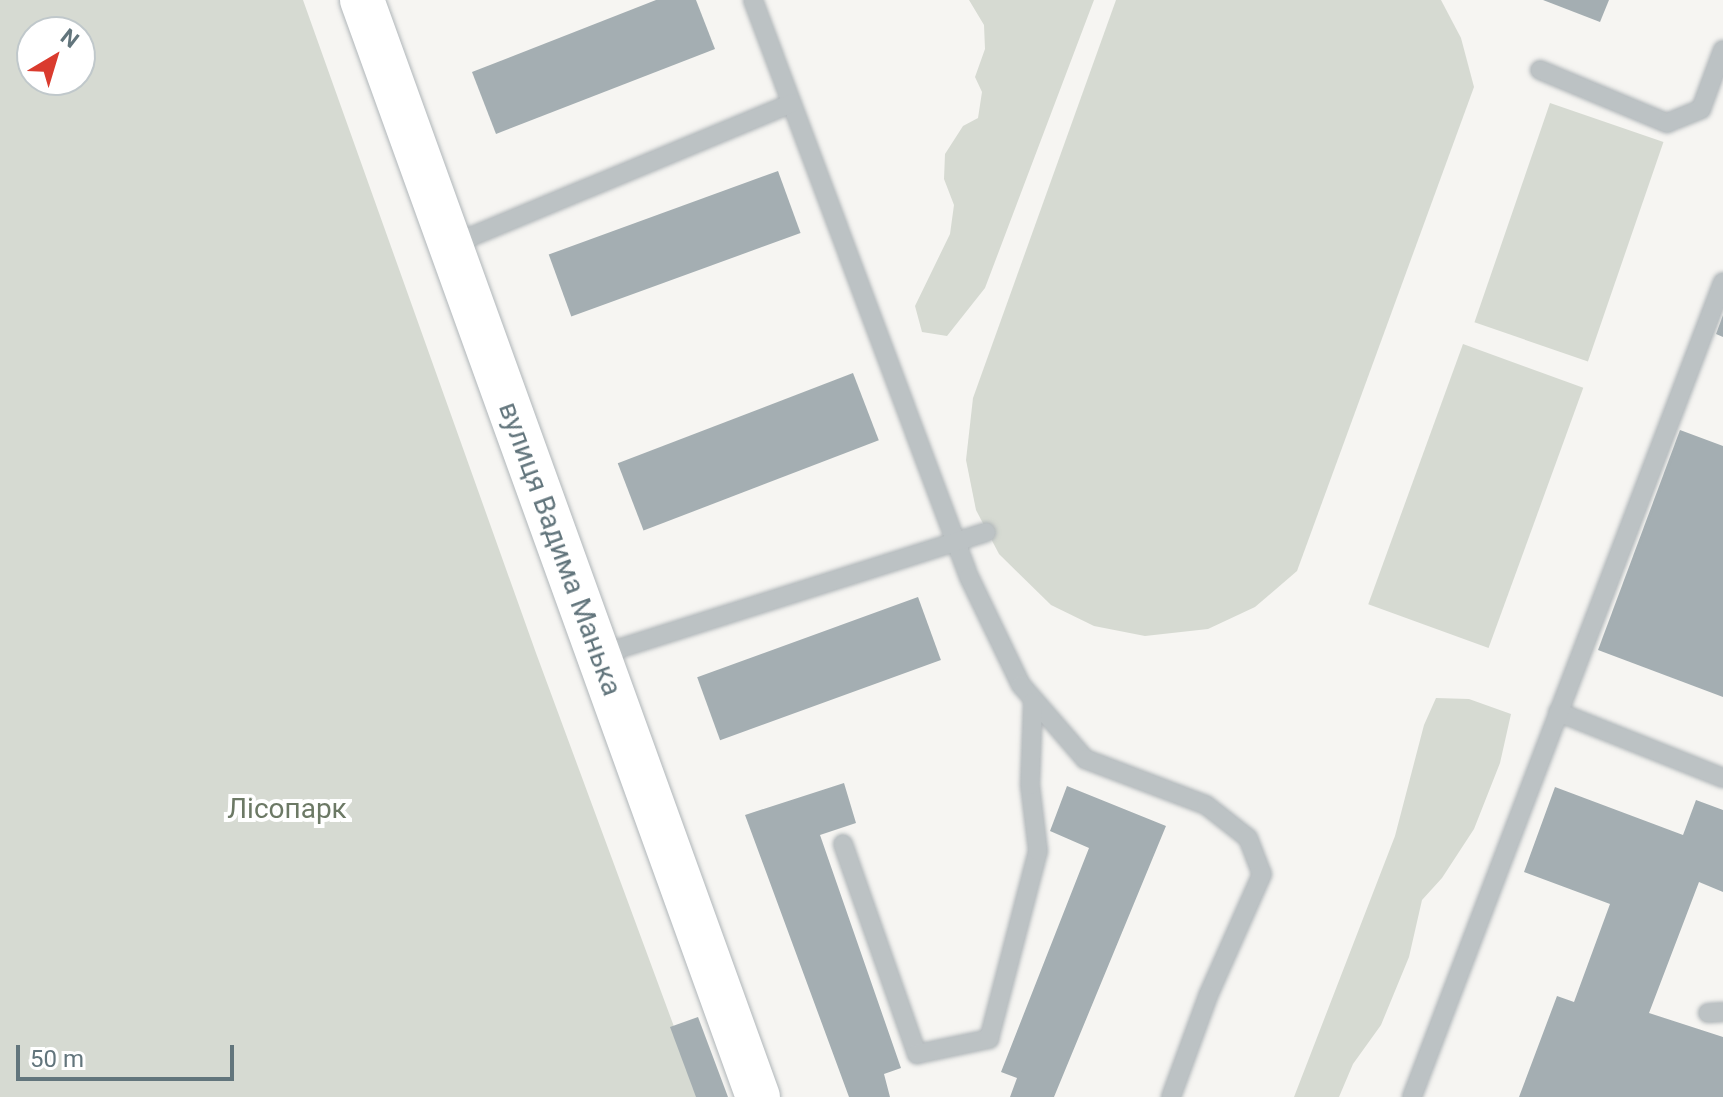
<!DOCTYPE html>
<html>
<head>
<meta charset="utf-8">
<style>
	body { margin:0 }
	#map { position:relative; width:1723px; height:1097px; overflow:hidden; background:#f6f5f2; font-family:Roboto,sans-serif }
	div>[style] { position:absolute }
	.green>* { inset:0; background:#d6dad2; transform-origin:0 0 }
	.building>* { inset:0; background:#a4aeb2; transform-origin:0 0 }
	.roads { filter:drop-shadow(0 0 2px #b0b6b9) drop-shadow(0 0 2px #b0b6b9) }
	.service>* { height:18px; margin:-9px; padding:0 9px; transform-origin:9px; border-radius:9px; background:#bcc2c4 }
	.primary>* { height:44px; margin:-22px; padding:0 22px; transform-origin:22px; border-radius:22px; background:#fff }
	span { translate:-50% -50%; white-space:nowrap; text-align:center; line-height:1.15; -webkit-text-stroke:8px #fff; paint-order:stroke }
	.street-label { font-size:28px; color:#62757c }
	.park-label { font-size:28px; color:#6c7965 }
	.north { position:absolute; left:16px; top:16px; width:80px; height:80px; box-sizing:border-box; background:#fff; border:2px solid #c0c8cb; border-radius:50%; rotate:38deg; font-size:22px; font-weight:700; line-height:32px; text-align:center; color:#62757c }
	.north::after { content:''; display:block; margin:auto; width:28px; height:36px; background:#da3b2e; clip-path:polygon(50% 0,100% 100%,50% 72%,0 100%) }
	.scale { position:absolute; left:16px; top:1045px; width:218px; height:36px; box-sizing:border-box; border:4px solid #62757c; border-top:0; padding-left:10px; font-size:24px; line-height:28px; white-space:nowrap; color:#62757c; -webkit-text-stroke:6px #fff; paint-order:stroke }
</style>
</head>
<body>
<div id="map">
	<div class="green">
		<div style="clip-path:polygon(evenodd,0 0,303px 0,536px 653px,700px 1097px,0 1097px,0 0,32px 32px,80px 32px,80px 80px,32px 80px,32px 32px)"></div>
		<div style="clip-path:polygon(969px 0,1094px 0,985px 288px,947px 336px,922px 332px,915px 306px,950px 234px,954px 205px,944px 179px,945px 154px,963px 126px,978px 118px,982px 92px,975px 77px,985px 49px,984px 25px)"></div>
		<div style="clip-path:polygon(1116px 0,1441px 0,1461px 38px,1474px 87px,1297px 571px,1255px 607px,1208px 629px,1145px 636px,1094px 626px,1051px 605px,999px 554px,976px 510px,966px 460px,973px 398px)"></div>
		<div style="left:1550px;top:103px;width:120px;height:232px;rotate:19deg"></div>
		<div style="left:1463px;top:344px;width:128px;height:277px;rotate:20deg"></div>
		<div style="clip-path:polygon(1436px 698px,1469px 699px,1511px 714px,1500px 763px,1474px 829px,1442px 878px,1422px 900px,1409px 957px,1381px 1025px,1353px 1064px,1339px 1097px,1294px 1097px,1395px 836px,1424px 725px)"></div>
	</div>
	<div class="building">
		<div style="clip-path:polygon(656px 0,696px 0,715px 49px,496px 134px,472px 72px)"></div>
		<div style="clip-path:polygon(1543px 0,1609px 0,1600px 22px)"></div>
		<div style="left:778px;top:171px;width:66px;height:244px;rotate:70deg"></div>
		<div style="clip-path:polygon(1723px 315px,1723px 337px,1716px 334px)"></div>
		<div style="left:853px;top:373px;width:72px;height:252px;rotate:69deg"></div>
		<div style="clip-path:polygon(1680px 430px,1723px 446px,1723px 697px,1598px 650px)"></div>
		<div style="left:918px;top:597px;width:67px;height:235px;rotate:70deg"></div>
		<div style="clip-path:polygon(844px 783px,856px 823px,820px 835px,901px 1068px,884px 1074px,890px 1097px,849px 1097px,745px 815px)"></div>
		<div style="clip-path:polygon(1067px 786px,1166px 826px,1054px 1097px,1010px 1097px,1017px 1078px,1001px 1072px,1089px 848px,1050px 831px)"></div>
		<div style="clip-path:polygon(1555px 787px,1683px 835px,1696px 800px,1723px 810px,1723px 892px,1699px 882px,1649px 1013px,1723px 1037px,1723px 1097px,1519px 1097px,1557px 996px,1574px 1002px,1610px 904px,1524px 872px)"></div>
		<div style="clip-path:polygon(698px 1017px,728px 1097px,696px 1097px,670px 1027px)"></div>
	</div>
	<div class="roads">
		<div class="service">
			<div style="left:753px;top:0;width:616px;rotate:69.48deg"></div>
			<div style="left:969px;top:577px;width:120px;rotate:64.3deg"></div>
			<div style="left:1021px;top:685px;width:98px;rotate:49.1deg"></div>
			<div style="left:1085px;top:759px;width:129px;rotate:20.8deg"></div>
			<div style="left:1206px;top:805px;width:53px;rotate:38.2deg"></div>
			<div style="left:1248px;top:838px;width:39px;rotate:69deg"></div>
			<div style="left:1262px;top:874px;width:133px;rotate:113.9deg"></div>
			<div style="left:1208px;top:996px;width:108px;rotate:110.1deg"></div>
			<div style="left:1540px;top:70px;width:138px;rotate:22.7deg"></div>
			<div style="left:1667px;top:123px;width:37px;rotate:-22deg"></div>
			<div style="left:1701px;top:109px;width:63px;rotate:-69.6deg"></div>
			<div style="left:451px;top:245px;width:369px;rotate:-22.6deg"></div>
			<div style="left:599px;top:655px;width:406px;rotate:-17.6deg"></div>
			<div style="left:1558px;top:712px;width:178px;rotate:21.8deg"></div>
			<div style="left:843px;top:844px;width:223px;rotate:70.6deg"></div>
			<div style="left:917px;top:1054px;width:74px;rotate:-11.8deg"></div>
			<div style="left:989px;top:1039px;width:194px;rotate:-75.4deg"></div>
			<div style="left:1038px;top:851px;width:66px;rotate:-96.9deg"></div>
			<div style="left:1030px;top:785px;width:83px;rotate:-87.9deg"></div>
			<div style="left:1708px;top:1013px;width:15px;rotate:-4deg"></div>
			<div style="left:1412px;top:1097px;width:872px;rotate:-69.11deg"></div>
		</div>
		<div class="primary">
			<div style="left:362px;top:0;width:1166px;rotate:70.15deg"></div>
		</div>
	</div>
	<div class="street-label">
		<span style="left:560px;top:549px;rotate:70deg">вулиця Вадима Манька</span>
	</div>
	<div class="park-label">
		<span style="left:287px;top:809px">Лісопарк</span>
	</div>
	<div class="north">N</div>
	<div class="scale">50 m</div>
</div>
</body>
</html>
